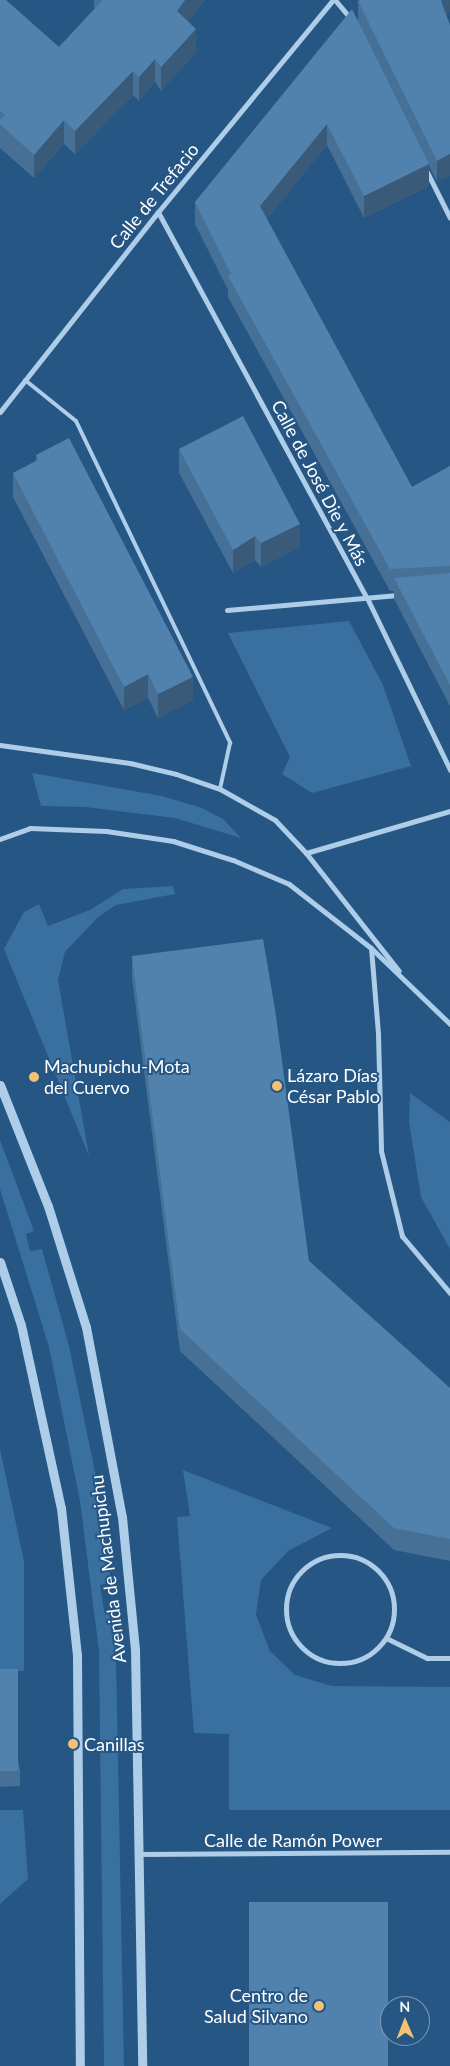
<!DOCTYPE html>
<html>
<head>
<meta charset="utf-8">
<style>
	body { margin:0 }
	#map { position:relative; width:450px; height:2066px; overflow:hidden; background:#255684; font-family:Lato,sans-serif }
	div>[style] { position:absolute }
	.green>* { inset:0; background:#3970a0 }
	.service>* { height:4px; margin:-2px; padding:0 2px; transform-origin:2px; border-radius:2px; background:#aecde8 }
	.minor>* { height:5px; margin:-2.5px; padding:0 2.5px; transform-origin:2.5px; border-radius:2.5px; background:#aecde8 }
	.minor>.ring { margin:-2.5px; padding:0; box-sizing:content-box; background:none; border:5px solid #aecde8; border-radius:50% }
	.tertiary>* { height:9px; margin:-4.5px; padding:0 4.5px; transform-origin:4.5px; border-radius:4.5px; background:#aecde8 }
	.wall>* { inset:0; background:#467095 }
	.shaded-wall>* { inset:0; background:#395b79 }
	.building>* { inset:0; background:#5182ad; transform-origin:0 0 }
	.dots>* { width:14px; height:14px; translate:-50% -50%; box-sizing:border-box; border:2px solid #255684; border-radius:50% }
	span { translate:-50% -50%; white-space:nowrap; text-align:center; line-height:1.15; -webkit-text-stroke:4px #255684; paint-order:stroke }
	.street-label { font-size:18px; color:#fff }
	.poi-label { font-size:18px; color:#fff }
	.left { translate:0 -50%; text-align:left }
	.right { translate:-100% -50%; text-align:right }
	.north { position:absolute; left:380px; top:1996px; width:50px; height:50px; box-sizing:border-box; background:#255684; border:1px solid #7c9ab5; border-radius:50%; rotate:359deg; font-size:14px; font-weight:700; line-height:20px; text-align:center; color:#fff }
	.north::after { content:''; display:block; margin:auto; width:18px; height:22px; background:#f2c272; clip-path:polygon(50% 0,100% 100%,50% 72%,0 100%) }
</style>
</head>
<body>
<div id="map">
	<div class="green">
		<div style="clip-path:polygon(349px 621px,383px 685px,411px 766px,312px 793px,282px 774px,290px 757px,228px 633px)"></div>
		<div style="clip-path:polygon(32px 773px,162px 796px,202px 808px,223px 819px,241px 838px,175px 818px,85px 807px,41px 806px)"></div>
		<div style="clip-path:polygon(173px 886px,175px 894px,116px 905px,98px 917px,65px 952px,58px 980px,89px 1156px,4px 949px,24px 912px,39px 904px,48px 926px,90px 910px,123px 889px)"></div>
		<div style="clip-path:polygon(410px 1093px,450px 1122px,450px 1249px,421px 1197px,409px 1122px)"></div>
		<div style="clip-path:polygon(0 1140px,34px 1231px,26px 1234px,30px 1251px,42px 1249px,69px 1346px,100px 1496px,111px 1582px,100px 1585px,104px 1611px,115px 1608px,124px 2066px,104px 2066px,99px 1651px,80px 1501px,49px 1347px,0 1189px)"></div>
		<div style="clip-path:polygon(0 1449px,24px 1561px,24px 1671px,0 1672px)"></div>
		<div style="clip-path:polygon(183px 1470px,332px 1528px,288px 1551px,261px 1580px,256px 1615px,270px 1651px,295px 1675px,332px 1686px,450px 1687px,450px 1810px,229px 1810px,229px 1734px,194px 1733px,177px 1517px,190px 1516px)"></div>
		<div style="clip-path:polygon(0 1810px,23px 1810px,28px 1879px,0 1904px)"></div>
	</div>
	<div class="service">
		<div style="left:25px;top:380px;width:65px;rotate:38.8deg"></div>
		<div style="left:76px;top:421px;width:357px;rotate:64.4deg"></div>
		<div style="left:230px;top:743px;width:47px;rotate:102.3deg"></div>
	</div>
	<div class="minor">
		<div style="left:335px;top:0;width:25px;rotate:50deg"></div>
		<div style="left:427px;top:172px;width:51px;rotate:63.4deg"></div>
		<div style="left:158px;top:212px;width:439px;rotate:61.6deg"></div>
		<div style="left:367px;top:598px;width:191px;rotate:64.2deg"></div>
		<div style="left:0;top:412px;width:255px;rotate:-51.7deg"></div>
		<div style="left:158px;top:212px;width:275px;rotate:-50.5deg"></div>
		<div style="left:227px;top:610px;width:174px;rotate:-5deg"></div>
		<div style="left:0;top:745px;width:131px;rotate:7.9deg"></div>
		<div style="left:130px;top:763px;width:47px;rotate:13.4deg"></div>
		<div style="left:176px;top:774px;width:46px;rotate:18.8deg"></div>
		<div style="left:220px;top:789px;width:63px;rotate:29.4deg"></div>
		<div style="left:275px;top:820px;width:45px;rotate:46.8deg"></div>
		<div style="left:306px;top:853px;width:150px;rotate:51.8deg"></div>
		<div style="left:0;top:839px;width:32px;rotate:-20deg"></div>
		<div style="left:30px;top:828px;width:76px;rotate:2.3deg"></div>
		<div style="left:106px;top:831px;width:68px;rotate:8.5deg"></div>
		<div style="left:173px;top:841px;width:63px;rotate:17.6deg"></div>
		<div style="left:233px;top:860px;width:61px;rotate:23.2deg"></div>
		<div style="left:289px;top:884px;width:104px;rotate:38deg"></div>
		<div style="left:371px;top:948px;width:110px;rotate:43.9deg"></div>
		<div style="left:306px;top:853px;width:150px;rotate:-16.3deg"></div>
		<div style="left:371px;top:948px;width:86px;rotate:85.3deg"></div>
		<div style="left:378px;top:1034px;width:117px;rotate:88.5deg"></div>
		<div style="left:381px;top:1151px;width:88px;rotate:76.1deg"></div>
		<div style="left:402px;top:1236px;width:75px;rotate:49.9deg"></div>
		<div class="ring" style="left:286px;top:1555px;width:103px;height:103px"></div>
		<div style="left:386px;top:1638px;width:46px;rotate:26deg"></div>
		<div style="left:427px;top:1658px;width:23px"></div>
		<div style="left:138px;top:1854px;width:312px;rotate:-0.4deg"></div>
	</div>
	<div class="tertiary">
		<div style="left:0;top:1085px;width:130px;rotate:68.4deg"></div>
		<div style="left:48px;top:1206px;width:127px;rotate:72.6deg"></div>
		<div style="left:86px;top:1327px;width:193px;rotate:79.3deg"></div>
		<div style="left:122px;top:1517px;width:133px;rotate:84.4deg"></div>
		<div style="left:135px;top:1649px;width:417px;rotate:89deg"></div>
		<div style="left:0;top:1262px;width:66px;rotate:71.6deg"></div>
		<div style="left:21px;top:1325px;width:187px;rotate:77.7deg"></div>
		<div style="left:61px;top:1508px;width:148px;rotate:83.8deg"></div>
		<div style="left:77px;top:1655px;width:411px;rotate:89.6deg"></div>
	</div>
	<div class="wall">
		<div style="clip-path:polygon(0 0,59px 47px,95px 8px,94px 7px,94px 0,205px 0,188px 21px,196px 52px,161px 91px,155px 82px,139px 101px,133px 95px,75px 154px,64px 144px,34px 178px,0 148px)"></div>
		<div style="clip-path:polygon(450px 0,450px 11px,446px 16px,437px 182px,429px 166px,429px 186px,364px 218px,327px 145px,267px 219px,412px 487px,450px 466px,450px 706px,394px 599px,394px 591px,390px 591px,228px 297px,228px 290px,195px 224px,195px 202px,358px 21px,358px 1px)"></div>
		<div style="clip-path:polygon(179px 449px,300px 547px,261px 567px,255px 560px,233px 573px,179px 473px)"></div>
		<div style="clip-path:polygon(36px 455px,193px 700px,158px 718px,148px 698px,124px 710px,13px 497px,13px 473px,36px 461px)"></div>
		<div style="clip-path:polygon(132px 956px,309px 1261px,450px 1388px,450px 1561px,394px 1550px,180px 1351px,132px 978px)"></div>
		<div style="clip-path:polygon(0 1669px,20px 1770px,20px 1786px,0 1787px)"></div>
	</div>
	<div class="shaded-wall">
		<div style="clip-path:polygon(185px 0,205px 0,177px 35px,177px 11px)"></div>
		<div style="clip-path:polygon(442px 0,450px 0,450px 11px,441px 23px,441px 1px)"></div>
		<div style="clip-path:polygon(196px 29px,196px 52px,161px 91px,161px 67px)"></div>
		<div style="clip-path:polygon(155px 59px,155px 82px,139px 101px,139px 77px)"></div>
		<div style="clip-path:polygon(133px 71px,133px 95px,75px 154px,75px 131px)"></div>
		<div style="clip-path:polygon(64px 120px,64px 144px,34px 178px,34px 155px)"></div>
		<div style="clip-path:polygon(327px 124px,327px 145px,260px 228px,260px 206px)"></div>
		<div style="clip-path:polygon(450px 154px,450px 176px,437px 182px,437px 161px)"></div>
		<div style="clip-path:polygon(429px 164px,429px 186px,364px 218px,364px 196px)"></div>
		<div style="clip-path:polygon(300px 524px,300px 547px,261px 567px,261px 543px)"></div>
		<div style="clip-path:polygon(255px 536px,255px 560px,233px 573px,233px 550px)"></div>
		<div style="clip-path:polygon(148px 674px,148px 698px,124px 710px,124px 687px)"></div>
		<div style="clip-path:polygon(193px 677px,193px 700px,158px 718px,158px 694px)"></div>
	</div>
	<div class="building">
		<div style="clip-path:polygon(0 0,6px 0,59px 47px,103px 0,185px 0,177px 11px,196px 29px,161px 67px,155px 59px,139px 77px,133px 71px,75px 131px,64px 120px,34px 155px,0 124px,0 120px,5px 115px,0 111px)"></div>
		<div style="clip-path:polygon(360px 0,442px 0,441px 1px,450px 25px,450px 154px,437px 161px,358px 1px)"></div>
		<div style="clip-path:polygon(352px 9px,429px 164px,364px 196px,327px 124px,260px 206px,412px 487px,450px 466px,450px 566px,390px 569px,228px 276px,231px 274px,195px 202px)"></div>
		<div style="clip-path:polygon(243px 416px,300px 524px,261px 543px,255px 536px,233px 550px,179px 449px)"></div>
		<div style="clip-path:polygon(69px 438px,193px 677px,158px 694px,148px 674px,124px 687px,13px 473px,38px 460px,36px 455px)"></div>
		<div style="clip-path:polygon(450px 573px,450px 685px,394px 578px)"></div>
		<div style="clip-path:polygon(263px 939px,275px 1009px,309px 1261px,450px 1388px,450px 1539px,394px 1528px,180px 1329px,132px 956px)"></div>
		<div style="left:0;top:1669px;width:18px;height:102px"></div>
		<div style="left:388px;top:1902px;width:164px;height:139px;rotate:90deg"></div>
	</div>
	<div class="dots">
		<div style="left:34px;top:1077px;background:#f2c272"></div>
		<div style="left:277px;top:1086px;background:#f2c272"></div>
		<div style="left:73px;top:1744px;background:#f2c272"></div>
		<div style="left:319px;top:2006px;background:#f2c272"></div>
	</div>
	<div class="street-label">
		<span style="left:154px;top:196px;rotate:-51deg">Calle de Trefacio</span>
		<span style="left:320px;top:483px;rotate:62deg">Calle de José Die y Más</span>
		<span style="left:108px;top:1569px;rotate:-97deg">Avenida de Machupichu</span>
		<span style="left:293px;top:1840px">Calle de Ramón Power</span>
	</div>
	<div class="poi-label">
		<span class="left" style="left:44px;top:1077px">Machupichu-Mota<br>del Cuervo</span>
		<span class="left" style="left:287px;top:1086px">Lázaro Días<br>César Pablo</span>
		<span class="left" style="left:84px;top:1744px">Canillas</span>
		<span class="right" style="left:308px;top:2006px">Centro de<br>Salud Silvano</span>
	</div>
	<div class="north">N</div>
</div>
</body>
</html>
